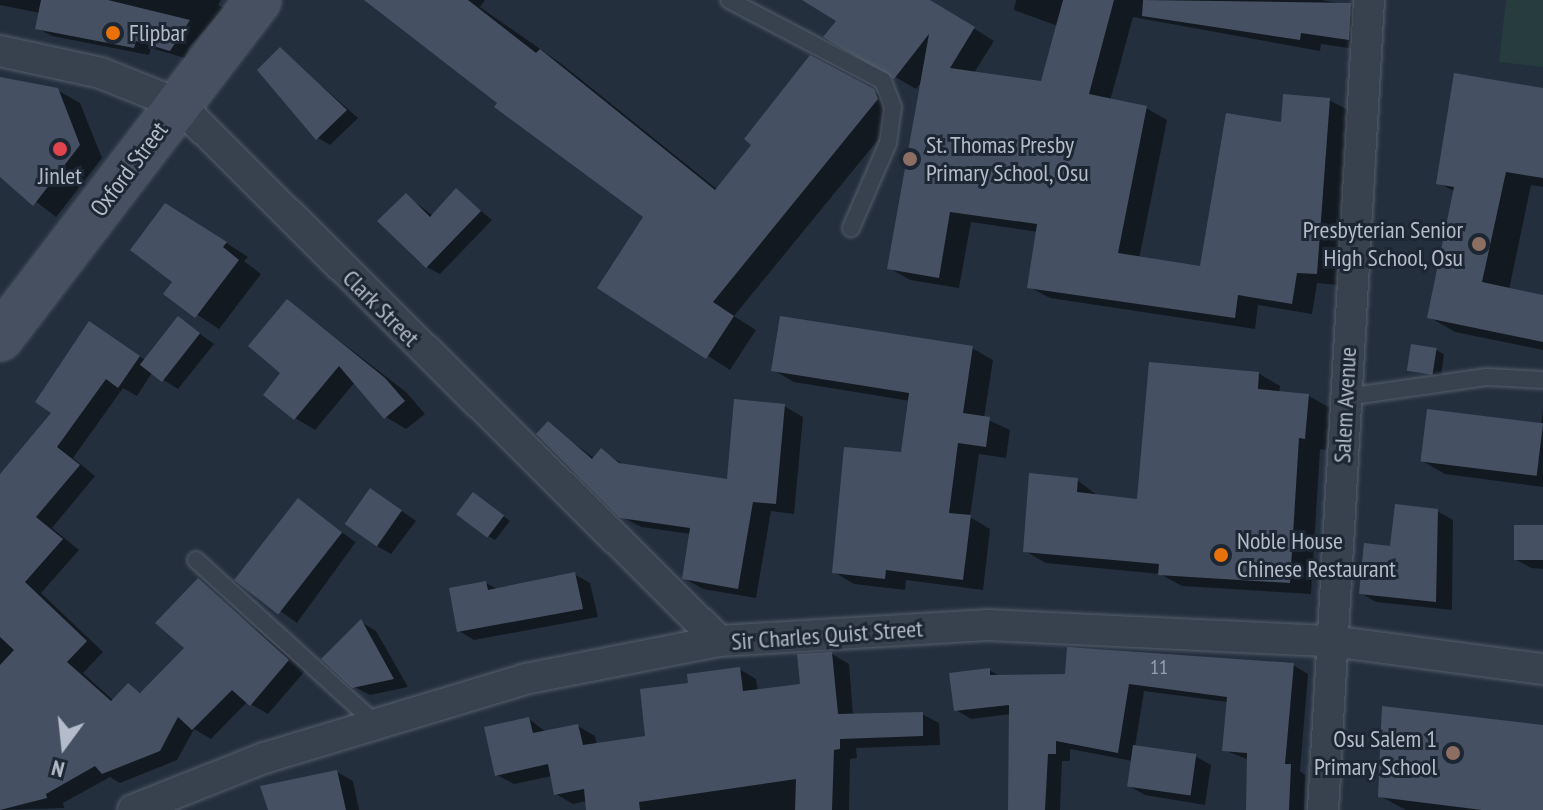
<!DOCTYPE html>
<html>
<head>
<meta charset="utf-8">
<style>
	body { margin:0 }
	#map { position:relative; width:1543px; height:810px; overflow:hidden; background:#242f3e; font-family:"PT Sans Narrow",sans-serif }
	div>[style] { position:absolute }
	.green>* { inset:0; background:#263c3f }
	.shadow>* { inset:0; background:#0007; transform-origin:0 0 }
	.building>* { inset:0; background:#455162; transform-origin:0 0 }
	.roads { filter:drop-shadow(0 0 2px #565f6c) drop-shadow(0 0 2px #565f6c) }
	.lane>* { height:16px; margin:-8px; padding:0 8px; transform-origin:8px; border-radius:8px; background:#38414e }
	.street>* { height:30px; margin:-15px; padding:0 15px; transform-origin:15px; border-radius:15px; background:#38414e }
	.secondary>* { height:44px; margin:-22px; padding:0 22px; transform-origin:22px; border-radius:22px; background:#465061 }
	.dots>* { width:22px; height:22px; translate:-50% -50%; box-sizing:border-box; border:4px solid #1d2633; border-radius:50% }
	span { translate:-50% -50%; white-space:nowrap; text-align:center; line-height:1.15; -webkit-text-stroke:6px #1d2633; paint-order:stroke }
	.number-label { font-size:20px; color:#98a1af }
	.number-label span { -webkit-text-stroke-width:0 }
	.poi-label { font-size:24px; color:#b4bcc9 }
	.left { translate:0 -50%; text-align:left }
	.right { translate:-100% -50%; text-align:right }
	.street-label { font-size:24px; color:#b4bcc9 }
	.north { position:absolute; left:24px; top:706px; width:80px; height:80px; -webkit-text-stroke:6px #1d2633; paint-order:stroke; rotate:195deg; font-size:22px; font-weight:700; line-height:32px; text-align:center; color:#b4bcc9 }
	.north::after { content:''; display:block; margin:auto; width:28px; height:36px; background:#b4bcc9; clip-path:polygon(50% 0,100% 100%,50% 72%,0 100%) }
</style>
</head>
<body>
<div id="map">
	<div class="green">
		<div style="clip-path:polygon(1506px 0,1543px 0,1543px 67px,1499px 62px)"></div>
	</div>
	<div class="shadow">
		<div style="clip-path:polygon(0 0,221px 0,218px 5px,224px 8px,189px 47px,185px 58px,151px 48px,149px 55px,52px 36px,37px 28px,40px 13px,0 5px)"></div>
		<div style="clip-path:polygon(375px 0,485px 0,480px 7px,563px 65px,718px 190px,873px 91px,897px 104px,900px 113px,734px 316px,756px 330px,730px 370px,600px 287px,646px 216px)"></div>
		<div style="clip-path:polygon(806px 0,928px 0,994px 41px,974px 73px,1043px 83px,1058px 26px,1014px 10px,1016px 0,1321px 0,1350px 5px,1371px 17px,1369px 51px,1321px 44px,1320px 51px,1133px 17px,1110px 101px,1146px 108px,1167px 120px,1139px 259px,1202px 268px,1283px 125px,1329px 100px,1350px 111px,1337px 285px,1317px 283px,1312px 314px,1258px 305px,1255px 329px,1050px 298px,1029px 287px,1038px 232px,971px 222px,959px 288px,910px 280px,889px 268px,923px 80px,916px 89px,826px 37px,839px 20px)"></div>
		<div style="clip-path:polygon(280px 49px,358px 118px,330px 145px,318px 138px)"></div>
		<div style="clip-path:polygon(0 79px,57px 90px,80px 103px,102px 158px,56px 217px,0 174px)"></div>
		<div style="clip-path:polygon(1543px 90px,1543px 187px,1531px 185px,1509px 290px,1543px 297px,1543px 350px,1455px 332px,1429px 317px,1455px 192px,1438px 182px)"></div>
		<div style="clip-path:polygon(457px 191px,492px 220px,440px 274px,427px 267px,406px 195px,433px 216px)"></div>
		<div style="clip-path:polygon(188px 218px,248px 257px,244px 261px,261px 274px,219px 329px,166px 294px,175px 281px)"></div>
		<div style="clip-path:polygon(288px 301px,406px 392px,425px 414px,406px 429px,386px 417px,355px 382px,315px 430px,295px 418px,283px 373px)"></div>
		<div style="clip-path:polygon(178px 318px,214px 344px,178px 389px,152px 373px,137px 396px,123px 388px,73px 458px,95px 476px,52px 528px,79px 550px,41px 593px,103px 652px,83px 673px,114px 701px,129px 686px,143px 694px,187px 648px,199px 581px,305px 671px,268px 714px,247px 702px,211px 739px,194px 729px,177px 760px,120px 783px,110px 777px,63px 803px,64px 808px,0 810px,0 474px,54px 413px,107px 334px,145px 360px)"></div>
		<div style="clip-path:polygon(972px 348px,993px 360px,984px 418px,1010px 430px,1006px 458px,979px 454px,970px 517px,990px 529px,983px 590px,906px 580px,905px 590px,854px 584px,834px 572px,903px 455px,910px 401px,794px 382px,773px 370px)"></div>
		<div style="clip-path:polygon(1436px 350px,1444px 354px,1441px 376px,1410px 370px)"></div>
		<div style="clip-path:polygon(1258px 373px,1280px 386px,1279px 393px,1309px 396px,1330px 408px,1326px 450px,1320px 449px,1311px 594px,1182px 586px,1160px 574px,1046px 563px,1025px 551px,1077px 480px,1098px 496px,1139px 501px)"></div>
		<div style="clip-path:polygon(784px 406px,803px 417px,794px 514px,771px 511px,756px 598px,703px 589px,684px 578px,691px 534px,641px 527px,621px 516px,548px 424px,595px 459px,601px 451px,625px 465px,728px 482px)"></div>
		<div style="clip-path:polygon(1543px 407px,1543px 487px,1445px 474px,1422px 461px,1541px 426px)"></div>
		<div style="clip-path:polygon(481px 499px,510px 521px,495px 540px,488px 536px)"></div>
		<div style="clip-path:polygon(386px 500px,416px 521px,391px 554px,375px 545px)"></div>
		<div style="left:299px;top:501px;width:70px;height:100px;rotate:36deg"></div>
		<div style="clip-path:polygon(1437px 511px,1453px 520px,1452px 610px,1376px 602px,1361px 593px,1392px 548px)"></div>
		<div style="clip-path:polygon(1543px 527px,1543px 569px,1531px 568px,1515px 559px)"></div>
		<div style="clip-path:polygon(574px 574px,590px 583px,598px 617px,474px 640px,459px 631px,486px 583px,499px 590px)"></div>
		<div style="clip-path:polygon(361px 622px,376px 631px,408px 687px,370px 695px,353px 686px)"></div>
		<div style="clip-path:polygon(832px 654px,849px 664px,853px 715px,922px 714px,939px 723px,940px 745px,856px 748px,857px 758px,850px 759px,849px 810px,588px 810px,587px 801px,573px 804px,556px 794px,552px 776px,514px 784px,497px 775px,529px 719px,546px 732px,578px 726px,595px 736px,597px 745px,647px 737px,691px 685px,739px 669px,756px 679px,758px 691px,802px 685px)"></div>
		<div style="clip-path:polygon(1293px 665px,1308px 674px,1300px 771px,1305px 775px,1304px 810px,1248px 810px,1249px 760px,1224px 750px,1228px 702px,1144px 691px,1135px 747px,1195px 756px,1211px 765px,1205px 805px,1145px 795px,1129px 786px,1133px 761px,1070px 749px,1070px 761px,1062px 761px,1060px 810px,1010px 810px,1011px 714px,971px 719px,956px 710px,989px 670px,1000px 676px,1067px 676px)"></div>
		<div style="clip-path:polygon(1543px 727px,1543px 810px,1406px 810px,1380px 796px)"></div>
		<div style="clip-path:polygon(337px 772px,353px 781px,359px 810px,270px 810px)"></div>
	</div>
	<div class="building">
		<div style="clip-path:polygon(41px 0,108px 0,190px 20px,170px 51px,136px 41px,134px 48px,35px 29px)"></div>
		<div style="clip-path:polygon(364px 0,468px 0,536px 53px,540px 49px,715px 190px,751px 145px,744px 139px,810px 55px,874px 89px,878px 99px,713px 302px,734px 316px,706px 359px,597px 288px,643px 217px,494px 107px,497px 103px)"></div>
		<div style="clip-path:polygon(802px 0,930px 0,975px 27px,950px 68px,1041px 81px,1063px 0,1114px 0,1089px 94px,1147px 106px,1118px 253px,1200px 266px,1226px 113px,1281px 122px,1283px 94px,1330px 98px,1317px 274px,1297px 273px,1292px 304px,1238px 295px,1235px 318px,1027px 288px,1037px 224px,950px 212px,939px 278px,887px 269px,929px 34px,894px 79px,823px 37px,836px 21px)"></div>
		<div style="clip-path:polygon(1143px 0,1351px 3px,1349px 40px,1301px 33px,1300px 40px,1142px 16px)"></div>
		<div style="clip-path:polygon(280px 47px,347px 110px,316px 140px,257px 70px)"></div>
		<div style="clip-path:polygon(1454px 73px,1543px 88px,1543px 178px,1506px 172px,1482px 282px,1543px 295px,1543px 342px,1427px 318px,1454px 187px,1436px 184px)"></div>
		<div style="clip-path:polygon(0 77px,58px 88px,80px 145px,33px 206px,0 177px)"></div>
		<div style="clip-path:polygon(456px 188px,481px 211px,426px 268px,377px 221px,406px 193px,430px 217px)"></div>
		<div style="clip-path:polygon(165px 203px,227px 242px,223px 247px,239px 260px,195px 318px,163px 294px,172px 282px,130px 250px)"></div>
		<div style="clip-path:polygon(287px 299px,385px 378px,405px 401px,384px 419px,339px 366px,294px 420px,263px 395px,280px 373px,248px 346px)"></div>
		<div style="left:178px;top:316px;width:28px;height:62px;rotate:38deg"></div>
		<div style="clip-path:polygon(780px 316px,973px 346px,963px 413px,990px 417px,986px 447px,958px 443px,949px 513px,971px 515px,963px 580px,886px 570px,885px 579px,832px 573px,844px 447px,901px 452px,909px 393px,771px 371px)"></div>
		<div style="clip-path:polygon(89px 321px,140px 356px,118px 388px,106px 379px,57px 447px,80px 465px,36px 517px,63px 539px,25px 582px,87px 641px,67px 662px,111px 701px,128px 683px,140px 693px,184px 648px,155px 623px,198px 578px,289px 660px,250px 706px,232px 690px,192px 730px,178px 717px,160px 751px,102px 774px,95px 766px,46px 794px,47px 798px,0 810px,0 665px,14px 650px,0 637px,0 474px,51px 413px,35px 402px)"></div>
		<div style="left:1411px;top:344px;width:26px;height:27px;rotate:9deg"></div>
		<div style="clip-path:polygon(1149px 362px,1259px 372px,1258px 389px,1309px 394px,1305px 439px,1299px 438px,1290px 583px,1158px 575px,1159px 564px,1023px 552px,1029px 473px,1078px 478px,1077px 492px,1137px 499px)"></div>
		<div style="clip-path:polygon(734px 399px,785px 404px,776px 504px,753px 502px,738px 589px,682px 579px,690px 528px,620px 518px,536px 434px,548px 421px,592px 459px,601px 448px,619px 463px,727px 479px)"></div>
		<div style="left:1427px;top:409px;width:117px;height:53px;rotate:7deg"></div>
		<div style="left:370px;top:488px;width:39px;height:44px;rotate:35deg"></div>
		<div style="left:473px;top:492px;width:39px;height:28px;rotate:37deg"></div>
		<div style="left:298px;top:498px;width:56px;height:104px;rotate:38deg"></div>
		<div style="clip-path:polygon(1395px 504px,1438px 509px,1436px 602px,1359px 594px,1364px 543px,1390px 546px)"></div>
		<div style="left:1514px;top:525px;width:29px;height:35px"></div>
		<div style="clip-path:polygon(575px 572px,583px 609px,457px 632px,449px 588px,486px 581px,488px 590px)"></div>
		<div style="clip-path:polygon(361px 619px,394px 679px,352px 688px,321px 659px)"></div>
		<div style="clip-path:polygon(1067px 647px,1294px 663px,1285px 764px,1291px 764px,1289px 810px,1246px 810px,1247px 753px,1222px 751px,1227px 697px,1129px 684px,1118px 753px,1056px 741px,1056px 754px,1048px 754px,1045px 810px,1008px 810px,1009px 705px,954px 711px,949px 673px,990px 668px,990px 675px,1065px 674px)"></div>
		<div style="clip-path:polygon(832px 652px,838px 714px,923px 712px,923px 736px,840px 739px,840px 749px,834px 750px,832px 810px,795px 810px,796px 779px,639px 802px,640px 810px,586px 810px,584px 789px,554px 795px,548px 764px,495px 776px,484px 727px,529px 717px,533px 733px,578px 724px,583px 745px,645px 736px,640px 689px,688px 683px,687px 674px,740px 667px,743px 691px,800px 684px,797px 654px)"></div>
		<div style="clip-path:polygon(1382px 706px,1543px 725px,1543px 810px,1482px 810px,1378px 797px)"></div>
		<div style="left:1133px;top:745px;width:64px;height:42px;rotate:8deg"></div>
		<div style="clip-path:polygon(337px 770px,346px 810px,268px 810px,260px 786px)"></div>
	</div>
	<div class="roads">
		<div class="lane">
			<div style="left:729px;top:0;width:174px;rotate:27.7deg"></div>
			<div style="left:883px;top:81px;width:28px;rotate:69deg"></div>
			<div style="left:893px;top:107px;width:36px;rotate:98deg"></div>
			<div style="left:888px;top:143px;width:93px;rotate:113.5deg"></div>
			<div style="left:1346px;top:397px;width:142px;rotate:-8.1deg"></div>
			<div style="left:1487px;top:377px;width:56px;rotate:3.1deg"></div>
			<div style="left:196px;top:560px;width:244px;rotate:42.3deg"></div>
		</div>
		<div class="street">
			<div style="left:0;top:51px;width:103px;rotate:12.3deg"></div>
			<div style="left:101px;top:73px;width:83px;rotate:21.9deg"></div>
			<div style="left:178px;top:104px;width:762px;rotate:44.79deg"></div>
			<div style="left:133px;top:810px;width:141px;rotate:-21.7deg"></div>
			<div style="left:264px;top:758px;width:273px;rotate:-16.8deg"></div>
			<div style="left:525px;top:679px;width:198px;rotate:-11.1deg"></div>
			<div style="left:719px;top:641px;width:269px;rotate:-3.4deg"></div>
			<div style="left:988px;top:625px;width:344px;rotate:2.7deg"></div>
			<div style="left:1332px;top:641px;width:213px;rotate:7.6deg"></div>
			<div style="left:1323px;top:810px;width:811px;rotate:-86.75deg"></div>
		</div>
		<div class="secondary">
			<div style="left:0;top:338px;width:425px;rotate:-52.6deg"></div>
		</div>
	</div>
	<div class="dots">
		<div style="left:113px;top:33px;background:#e8710a"></div>
		<div style="left:60px;top:149px;background:#e0444e"></div>
		<div style="left:910px;top:159px;background:#8d6e63"></div>
		<div style="left:1479px;top:244px;background:#8d6e63"></div>
		<div style="left:1221px;top:555px;background:#e8710a"></div>
		<div style="left:1453px;top:753px;background:#8d6e63"></div>
	</div>
	<div class="number-label">
		<span style="left:1159px;top:667px">11</span>
	</div>
	<div class="poi-label">
		<span class="left" style="left:129px;top:33px">Flipbar</span>
		<span class="left" style="left:926px;top:159px">St. Thomas Presby<br>Primary School, Osu</span>
		<span style="left:60px;top:176px">Jinlet</span>
		<span class="right" style="left:1463px;top:244px">Presbyterian Senior<br>High School, Osu</span>
		<span class="left" style="left:1237px;top:555px">Noble House<br>Chinese Restaurant</span>
		<span class="right" style="left:1437px;top:753px">Osu Salem 1<br>Primary School</span>
	</div>
	<div class="street-label">
		<span style="left:129px;top:169px;rotate:-53deg">Oxford Street</span>
		<span style="left:381px;top:308px;rotate:45deg">Clark Street</span>
		<span style="left:1345px;top:405px;rotate:-87deg">Salem Avenue</span>
		<span style="left:827px;top:635px;rotate:-4deg">Sir Charles Quist Street</span>
	</div>
	<div class="north">N</div>
</div>
</body>
</html>
